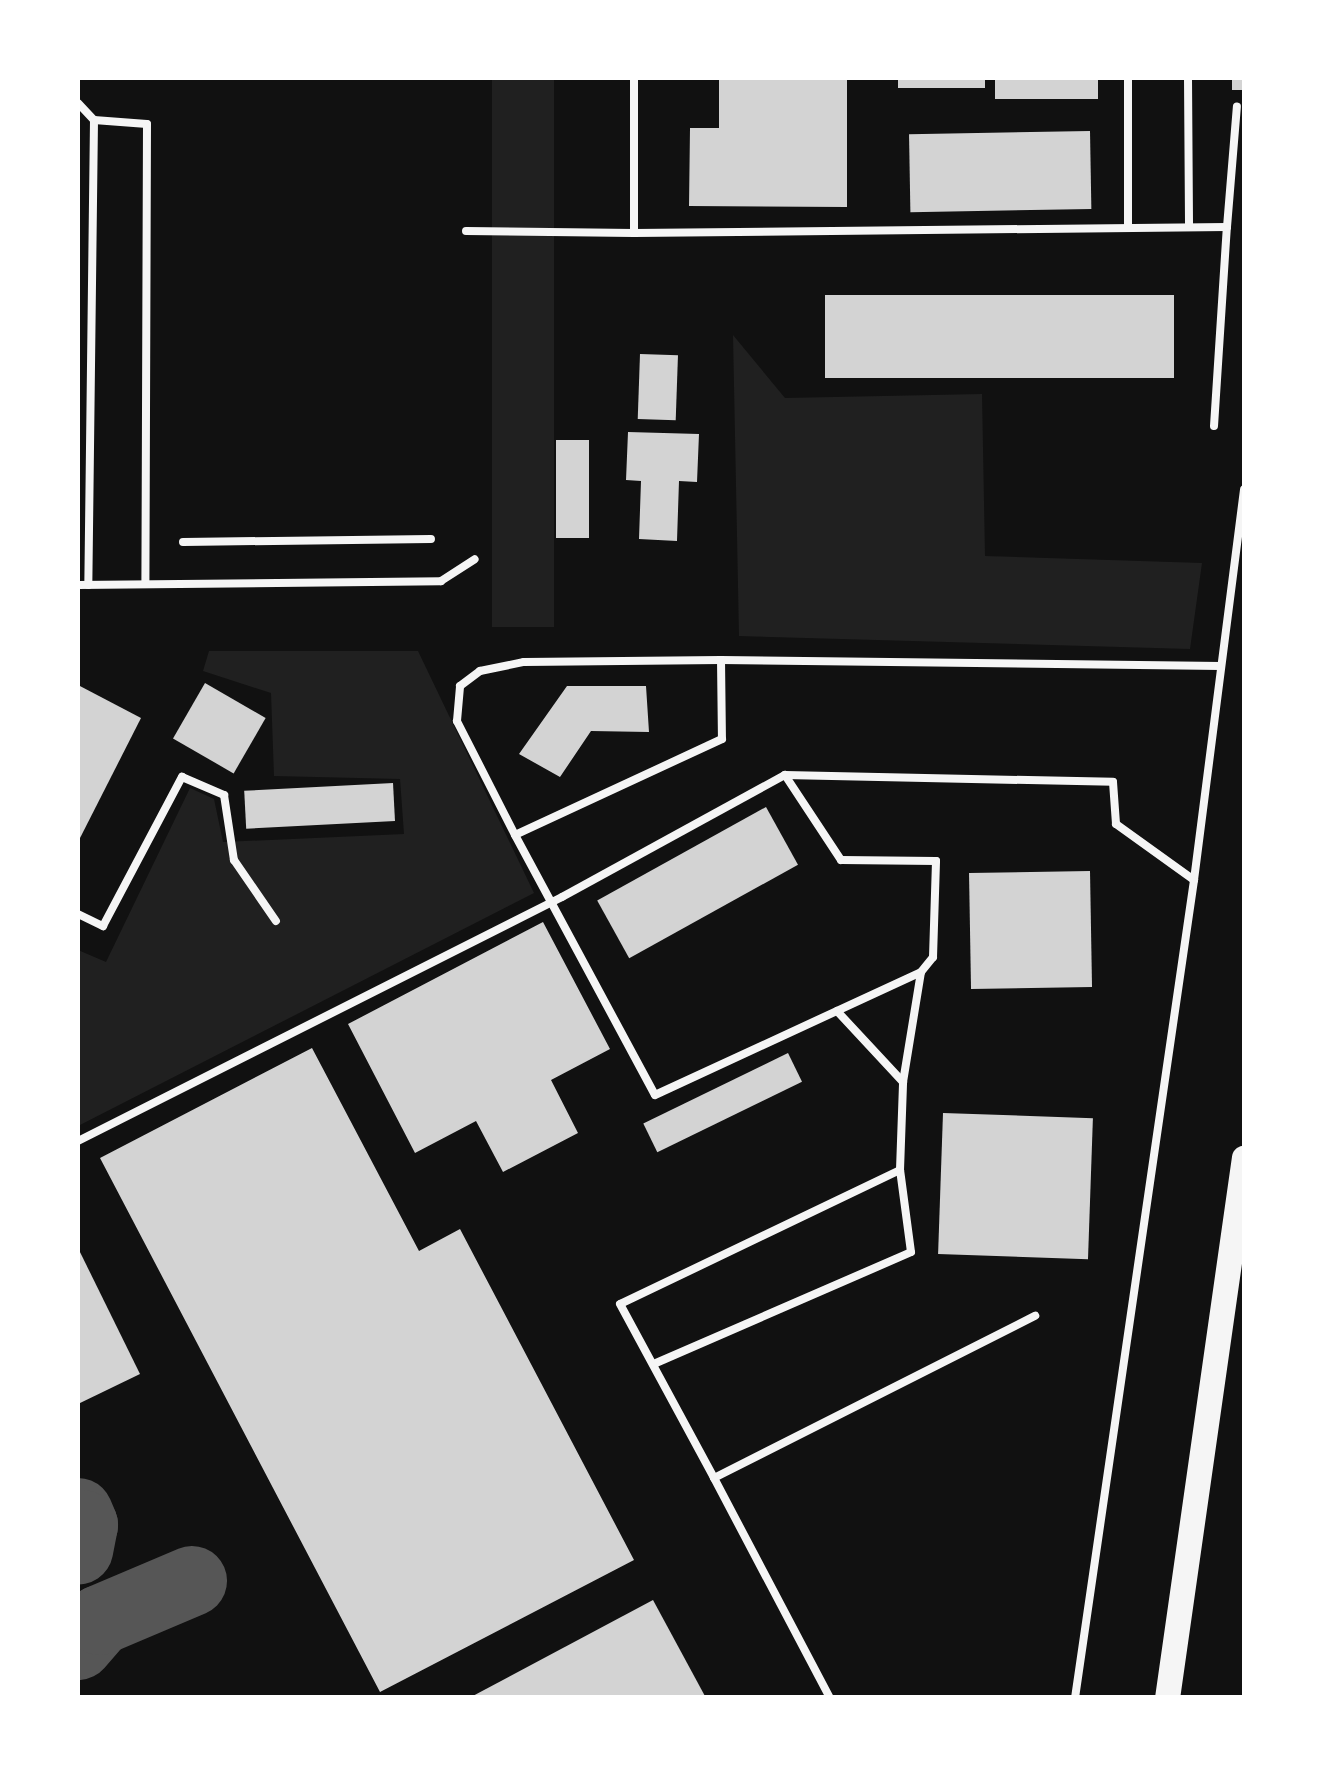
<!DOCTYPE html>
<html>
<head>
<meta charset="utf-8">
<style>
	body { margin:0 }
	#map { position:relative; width:1322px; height:1775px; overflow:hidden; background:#111; font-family:Manrope,sans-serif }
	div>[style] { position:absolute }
	.green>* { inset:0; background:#202020; transform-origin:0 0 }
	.taxiway>* { height:70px; margin:-35px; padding:0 35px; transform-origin:35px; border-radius:35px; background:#565656 }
	.building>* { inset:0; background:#d3d3d3; transform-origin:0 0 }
	.service>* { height:8px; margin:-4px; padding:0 4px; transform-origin:4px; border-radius:4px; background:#f5f5f5 }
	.trunk>* { height:25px; margin:-12.5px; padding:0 12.5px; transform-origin:12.5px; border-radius:12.5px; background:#f5f5f5 }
	span { translate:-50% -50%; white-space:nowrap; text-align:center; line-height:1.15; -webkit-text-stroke:9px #fff; paint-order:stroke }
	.frame { position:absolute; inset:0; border:80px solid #fff; pointer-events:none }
</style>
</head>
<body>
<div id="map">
	<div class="green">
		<div style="left:492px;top:78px;width:62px;height:549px"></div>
		<div style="clip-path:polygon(733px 335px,785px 398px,982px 394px,985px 556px,1202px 563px,1190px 649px,739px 636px)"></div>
		<div style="clip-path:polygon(209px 651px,418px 651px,534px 893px,78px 1126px,78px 950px,106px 962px,190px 788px,214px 799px,223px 842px,404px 834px,400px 779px,274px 776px,271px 693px,203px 671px)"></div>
	</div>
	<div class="taxiway">
		<div style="left:78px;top:1513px;width:13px;rotate:67deg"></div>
		<div style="left:83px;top:1525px;width:25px;rotate:101deg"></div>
		<div style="left:78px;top:1645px;width:33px;rotate:-49deg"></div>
		<div style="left:100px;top:1620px;width:100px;rotate:-23deg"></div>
	</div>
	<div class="building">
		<div style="clip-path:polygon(719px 78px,847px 78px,847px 207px,689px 206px,690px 128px,719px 128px)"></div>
		<div style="left:898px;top:78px;width:87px;height:10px"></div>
		<div style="left:995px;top:78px;width:103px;height:21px"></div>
		<div style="left:1232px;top:78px;width:12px;height:12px"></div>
		<div style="left:1090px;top:131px;width:78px;height:181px;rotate:89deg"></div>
		<div style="left:825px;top:295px;width:349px;height:83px"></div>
		<div style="left:640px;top:354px;width:38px;height:65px;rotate:2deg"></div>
		<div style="clip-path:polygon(628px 432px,699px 434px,697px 482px,679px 481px,677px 541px,639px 539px,641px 481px,626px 480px)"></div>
		<div style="left:556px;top:440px;width:33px;height:98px"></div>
		<div style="left:205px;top:683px;width:70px;height:64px;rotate:30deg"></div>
		<div style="clip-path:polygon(78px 685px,141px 718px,78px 842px)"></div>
		<div style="clip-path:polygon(567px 686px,646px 686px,649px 732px,591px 731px,560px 777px,519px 754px)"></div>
		<div style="left:393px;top:783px;width:38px;height:149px;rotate:87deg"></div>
		<div style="left:766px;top:807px;width:66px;height:193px;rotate:61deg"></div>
		<div style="left:1090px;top:871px;width:116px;height:121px;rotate:89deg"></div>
		<div style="clip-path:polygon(543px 922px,610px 1049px,551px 1080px,578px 1133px,503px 1172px,476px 1121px,415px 1153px,348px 1024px)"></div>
		<div style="clip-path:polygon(312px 1048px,419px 1251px,460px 1229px,634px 1560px,380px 1692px,100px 1158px)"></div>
		<div style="left:788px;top:1053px;width:32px;height:161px;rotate:64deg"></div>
		<div style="left:943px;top:1113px;width:150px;height:141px;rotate:2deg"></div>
		<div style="clip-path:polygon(78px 1248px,140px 1374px,78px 1404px)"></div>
		<div style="clip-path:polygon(653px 1600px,706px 1698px,469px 1698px)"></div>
	</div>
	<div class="service">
		<div style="left:634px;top:78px;width:155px;rotate:90deg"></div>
		<div style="left:634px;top:233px;width:593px;rotate:-0.58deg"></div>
		<div style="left:1227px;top:227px;width:121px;rotate:-85.3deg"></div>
		<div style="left:1128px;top:78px;width:149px;rotate:90deg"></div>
		<div style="left:1188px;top:78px;width:149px;rotate:89.6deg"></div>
		<div style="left:78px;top:103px;width:23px;rotate:47deg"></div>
		<div style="left:94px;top:120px;width:465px;rotate:90.7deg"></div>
		<div style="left:94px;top:120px;width:53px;rotate:4.3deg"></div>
		<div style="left:147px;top:124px;width:460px;rotate:90.2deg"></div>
		<div style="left:466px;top:231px;width:168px;rotate:0.7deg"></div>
		<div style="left:1214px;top:426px;width:199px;rotate:-86.3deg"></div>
		<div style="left:183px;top:542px;width:248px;rotate:-0.7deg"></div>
		<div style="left:78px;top:585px;width:363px;rotate:-0.6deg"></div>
		<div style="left:441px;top:581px;width:40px;rotate:-32.9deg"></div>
		<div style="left:721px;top:660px;width:79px;rotate:89.3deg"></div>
		<div style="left:722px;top:739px;width:228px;rotate:155.1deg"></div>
		<div style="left:515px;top:835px;width:295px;rotate:61.7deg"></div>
		<div style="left:655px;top:1095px;width:293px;rotate:-24.8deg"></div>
		<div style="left:921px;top:972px;width:19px;rotate:-51deg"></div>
		<div style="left:933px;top:957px;width:96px;rotate:-88.2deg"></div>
		<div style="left:936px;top:861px;width:95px;rotate:-179.4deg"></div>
		<div style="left:841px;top:860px;width:102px;rotate:-123.4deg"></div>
		<div style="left:515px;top:835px;width:128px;rotate:-117deg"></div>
		<div style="left:457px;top:721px;width:35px;rotate:-85deg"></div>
		<div style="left:460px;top:686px;width:25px;rotate:-37deg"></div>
		<div style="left:480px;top:671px;width:45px;rotate:-11.6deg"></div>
		<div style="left:524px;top:662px;width:197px;rotate:-0.6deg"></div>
		<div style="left:721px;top:660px;width:500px;rotate:0.69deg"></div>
		<div style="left:78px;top:914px;width:28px;rotate:26deg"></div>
		<div style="left:103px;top:926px;width:169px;rotate:-62.1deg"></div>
		<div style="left:182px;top:777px;width:46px;rotate:23.2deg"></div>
		<div style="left:224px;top:795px;width:66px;rotate:81.3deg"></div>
		<div style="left:234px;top:860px;width:74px;rotate:55.5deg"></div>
		<div style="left:837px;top:1011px;width:97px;rotate:47.1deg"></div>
		<div style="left:903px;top:1082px;width:111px;rotate:-80.7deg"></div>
		<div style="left:78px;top:1141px;width:542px;rotate:-26.75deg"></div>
		<div style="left:562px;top:897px;width:254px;rotate:-28.7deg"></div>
		<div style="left:785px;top:775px;width:328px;rotate:1.2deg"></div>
		<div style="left:1113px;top:782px;width:42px;rotate:85.9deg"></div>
		<div style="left:1116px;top:824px;width:96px;rotate:35.7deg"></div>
		<div style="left:1194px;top:880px;width:394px;rotate:-82.7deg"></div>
		<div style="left:900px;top:1170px;width:88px;rotate:-88deg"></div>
		<div style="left:656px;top:1363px;width:278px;rotate:-23.5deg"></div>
		<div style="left:911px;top:1252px;width:83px;rotate:-97.6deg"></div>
		<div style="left:900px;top:1170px;width:310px;rotate:154.4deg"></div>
		<div style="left:620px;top:1304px;width:198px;rotate:61.6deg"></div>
		<div style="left:830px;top:1698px;width:249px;rotate:-117.8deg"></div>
		<div style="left:714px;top:1478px;width:360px;rotate:-26.8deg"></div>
		<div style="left:1075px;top:1698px;width:827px;rotate:-81.72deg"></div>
	</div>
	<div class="trunk">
		<div style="left:1167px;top:1698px;width:546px;rotate:-81.9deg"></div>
	</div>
	<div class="frame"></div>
</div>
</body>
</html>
